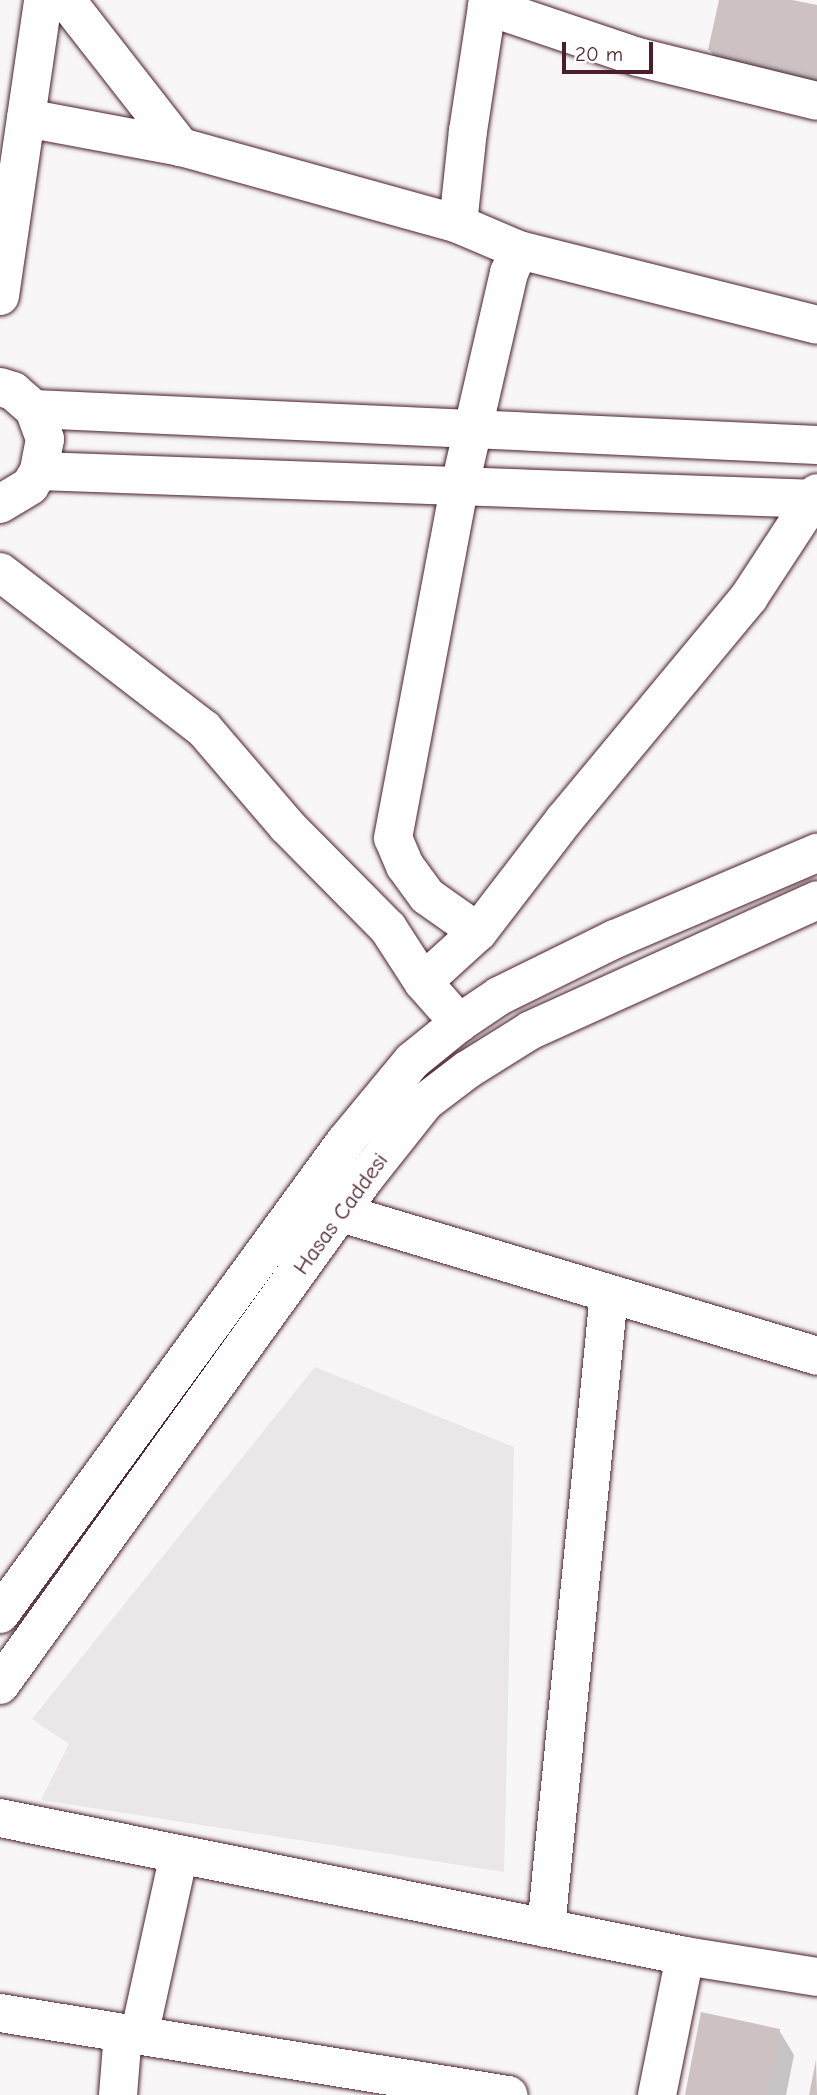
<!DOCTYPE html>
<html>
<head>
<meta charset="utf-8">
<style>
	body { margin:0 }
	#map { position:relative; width:817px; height:2095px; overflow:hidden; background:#f8f6f7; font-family:"Comic Neue",sans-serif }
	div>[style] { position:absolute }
	.built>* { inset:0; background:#ebe6e8 }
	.shadow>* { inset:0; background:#0003 }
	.building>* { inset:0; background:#cdc1c4 }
	.roads { filter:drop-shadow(0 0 2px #4a1f2b) drop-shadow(0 0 2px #4a1f2b) }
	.minor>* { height:38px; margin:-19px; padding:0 19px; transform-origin:19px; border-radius:19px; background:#fff }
	.major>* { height:38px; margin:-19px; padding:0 19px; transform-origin:19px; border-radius:19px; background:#fff }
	span { translate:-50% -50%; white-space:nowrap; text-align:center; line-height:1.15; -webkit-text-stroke:7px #fff; paint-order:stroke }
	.street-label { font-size:23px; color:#4a1f2b }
	.scale { position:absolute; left:562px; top:42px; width:91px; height:32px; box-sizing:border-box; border:4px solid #4a1f2b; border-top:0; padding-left:9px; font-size:21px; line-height:24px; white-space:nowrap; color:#4a1f2b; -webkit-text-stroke:5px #fff; paint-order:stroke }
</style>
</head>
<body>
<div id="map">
	<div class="built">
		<div style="clip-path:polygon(315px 1367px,514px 1447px,504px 1872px,41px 1800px,69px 1744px,32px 1719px)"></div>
	</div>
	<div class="shadow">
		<div style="clip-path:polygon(721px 0,784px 0,817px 7px,817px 96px,725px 76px,710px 50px)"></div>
		<div style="clip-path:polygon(779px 2030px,794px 2055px,786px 2095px,687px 2095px)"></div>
	</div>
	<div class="building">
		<div style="clip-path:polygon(719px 0,792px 0,817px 5px,817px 75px,708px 50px)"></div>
		<div style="clip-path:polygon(701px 2012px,780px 2029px,767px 2095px,685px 2095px)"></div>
		<div style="clip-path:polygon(816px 2060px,817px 2095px,809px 2095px)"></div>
	</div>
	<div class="roads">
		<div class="minor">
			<div style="left:66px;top:0;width:187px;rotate:52deg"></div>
			<div style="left:487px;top:6px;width:159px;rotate:18.7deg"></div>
			<div style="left:638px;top:57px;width:184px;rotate:13.8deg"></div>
			<div style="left:26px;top:118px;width:158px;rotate:10.6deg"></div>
			<div style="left:181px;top:147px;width:288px;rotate:15.5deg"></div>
			<div style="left:458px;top:224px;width:66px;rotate:23.1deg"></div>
			<div style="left:519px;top:250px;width:307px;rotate:14.1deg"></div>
			<div style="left:458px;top:224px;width:94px;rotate:-83.9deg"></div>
			<div style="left:468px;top:131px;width:133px;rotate:-81.3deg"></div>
			<div style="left:0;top:296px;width:299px;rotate:-81.7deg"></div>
			<div style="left:0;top:572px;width:257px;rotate:37.6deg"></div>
			<div style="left:204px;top:729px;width:128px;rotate:49.4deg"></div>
			<div style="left:287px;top:826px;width:144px;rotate:45.3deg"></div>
			<div style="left:388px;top:928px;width:64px;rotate:57.1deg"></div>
			<div style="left:423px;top:982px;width:55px;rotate:48.7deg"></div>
			<div style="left:478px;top:932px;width:62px;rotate:-144.8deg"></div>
			<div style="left:427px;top:896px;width:37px;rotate:-126deg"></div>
			<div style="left:405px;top:866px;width:30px;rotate:-113deg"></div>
			<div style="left:393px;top:838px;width:359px;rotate:-79.3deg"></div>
			<div style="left:460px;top:485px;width:218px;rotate:-77deg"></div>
			<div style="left:509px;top:273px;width:25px;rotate:-67deg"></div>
			<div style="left:423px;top:982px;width:74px;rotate:-42.3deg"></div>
			<div style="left:478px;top:932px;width:141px;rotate:-52.5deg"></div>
			<div style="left:564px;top:820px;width:290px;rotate:-50.3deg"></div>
			<div style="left:749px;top:597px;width:124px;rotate:-56.8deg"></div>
			<div style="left:341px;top:1213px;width:497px;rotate:16.7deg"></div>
			<div style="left:0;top:1818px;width:699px;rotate:11.39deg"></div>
			<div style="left:685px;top:1956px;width:134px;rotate:9deg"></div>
			<div style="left:546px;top:1928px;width:637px;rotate:-84.33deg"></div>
			<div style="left:0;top:2013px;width:515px;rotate:9.17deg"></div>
			<div style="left:139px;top:2036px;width:186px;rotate:-77.6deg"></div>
			<div style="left:118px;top:2095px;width:62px;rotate:-85.4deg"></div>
			<div style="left:657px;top:2095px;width:142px;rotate:-78.6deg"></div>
		</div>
		<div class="major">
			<div style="left:0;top:387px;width:14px;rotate:17deg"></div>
			<div style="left:13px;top:391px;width:28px;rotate:41deg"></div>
			<div style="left:34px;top:409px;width:32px;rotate:70deg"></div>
			<div style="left:45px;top:439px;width:33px;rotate:101deg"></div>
			<div style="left:39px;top:471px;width:17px;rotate:121deg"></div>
			<div style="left:30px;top:486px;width:35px;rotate:149deg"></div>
			<div style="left:34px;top:409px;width:784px;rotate:2.63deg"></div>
			<div style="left:39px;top:471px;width:779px;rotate:2.06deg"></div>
			<div style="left:0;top:1614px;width:585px;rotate:-53.84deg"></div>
			<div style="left:345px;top:1142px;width:105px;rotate:-50.4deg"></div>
			<div style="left:412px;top:1061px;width:60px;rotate:-39deg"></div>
			<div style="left:459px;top:1023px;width:48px;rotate:-34deg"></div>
			<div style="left:499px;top:996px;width:129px;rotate:-26.2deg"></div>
			<div style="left:615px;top:939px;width:220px;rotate:-23.1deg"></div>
			<div style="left:0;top:1685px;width:623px;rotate:-54.27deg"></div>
			<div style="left:364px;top:1179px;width:98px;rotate:-51.6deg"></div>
			<div style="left:425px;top:1102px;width:53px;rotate:-37.3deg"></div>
			<div style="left:467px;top:1070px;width:75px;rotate:-32deg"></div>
			<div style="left:531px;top:1030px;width:314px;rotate:-24.4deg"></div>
		</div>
	</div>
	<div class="street-label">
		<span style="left:341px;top:1214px;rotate:-54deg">Hasas Caddesi</span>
	</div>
	<div class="scale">20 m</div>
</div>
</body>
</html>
